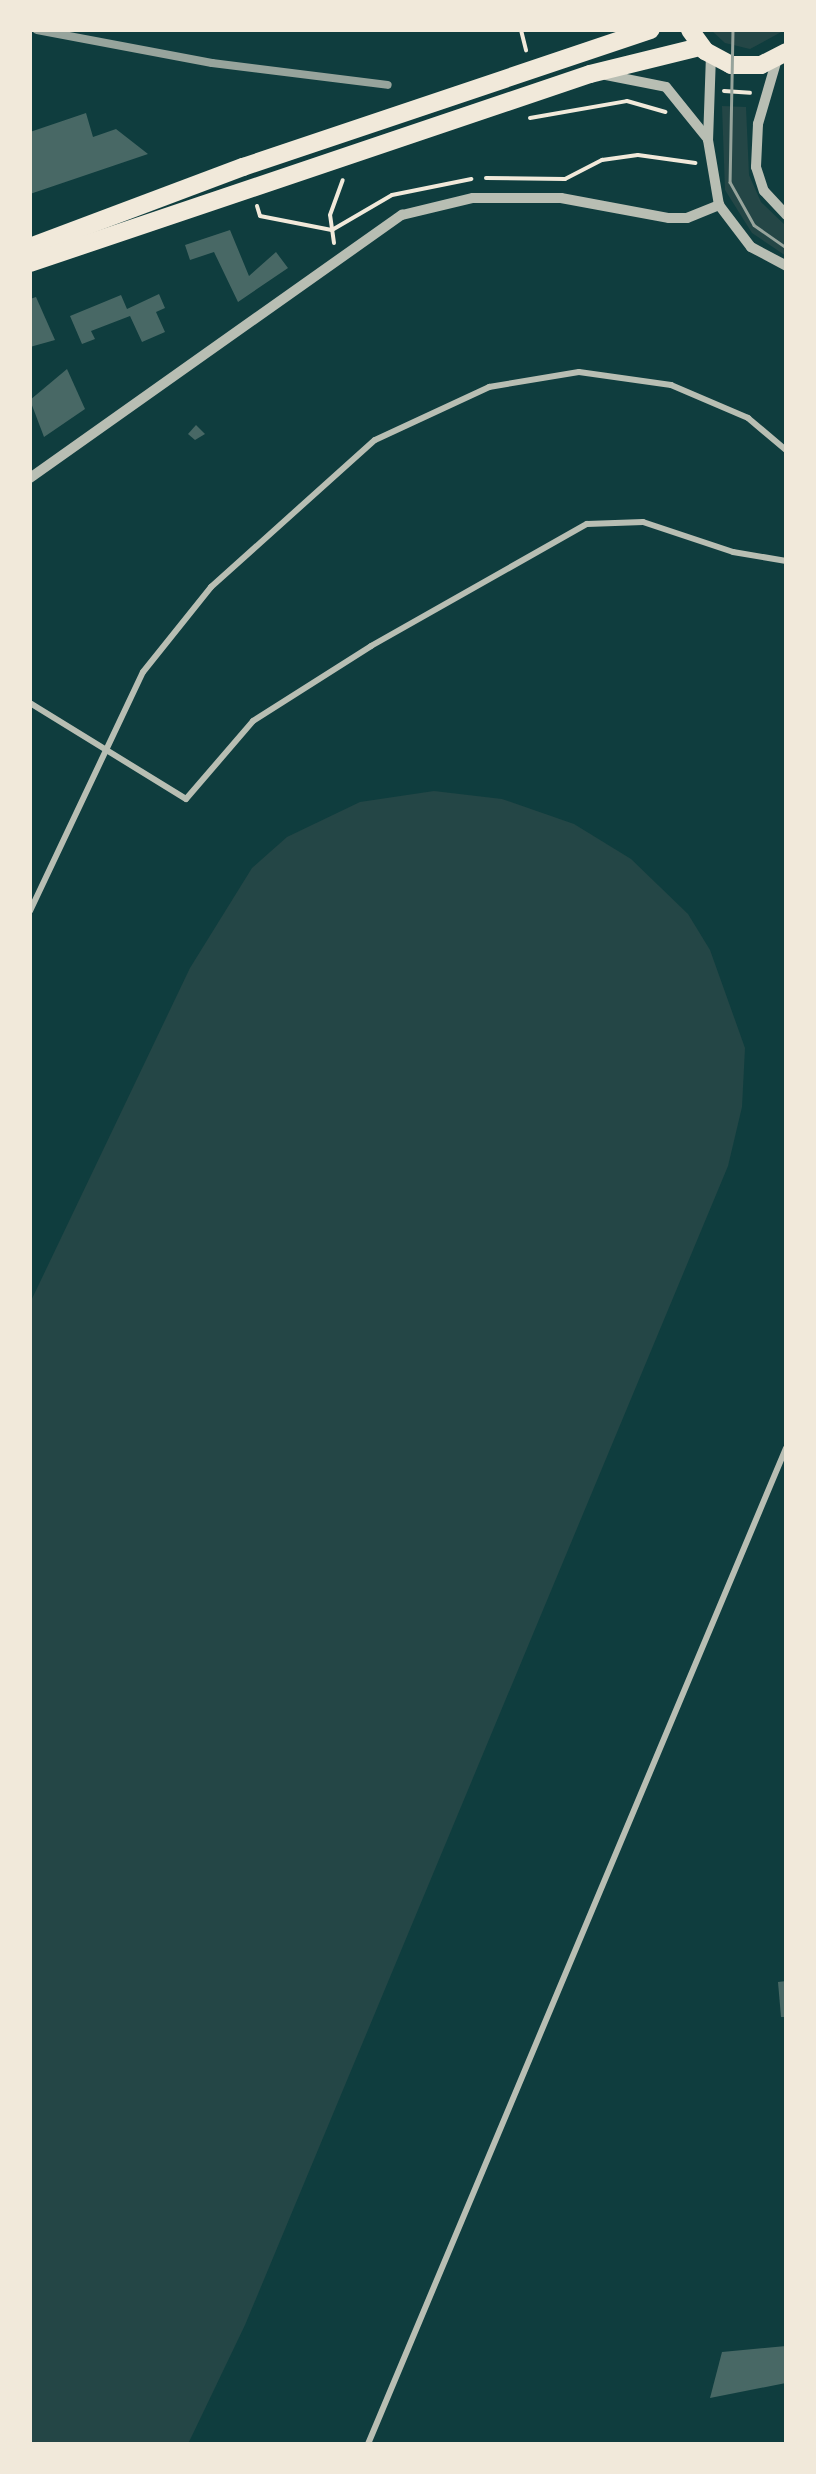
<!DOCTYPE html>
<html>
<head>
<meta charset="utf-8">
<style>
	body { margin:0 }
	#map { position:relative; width:816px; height:2474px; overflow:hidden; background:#0f3d3e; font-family:"Alegreya Sans",sans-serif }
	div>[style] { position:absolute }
	.green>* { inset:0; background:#244646 }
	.building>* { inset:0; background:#486865 }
	.path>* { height:4px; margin:-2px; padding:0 2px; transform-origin:2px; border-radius:2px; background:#f1e9da }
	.service>* { height:6px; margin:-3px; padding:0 3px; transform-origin:3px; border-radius:3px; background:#b8beb3 }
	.minor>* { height:10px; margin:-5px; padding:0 5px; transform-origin:5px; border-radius:5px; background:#b8beb3 }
	.primary>* { height:18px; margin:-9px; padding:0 9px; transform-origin:9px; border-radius:9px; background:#f1e9da }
	.tram>* { height:2.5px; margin:-1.25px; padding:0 1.25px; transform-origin:1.25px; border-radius:1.25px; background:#97a49c }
	.rail>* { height:8px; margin:-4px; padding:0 4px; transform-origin:4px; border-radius:4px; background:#97a49c }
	span { translate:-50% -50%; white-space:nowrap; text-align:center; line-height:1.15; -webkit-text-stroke:10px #f1e9da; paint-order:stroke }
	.frame { position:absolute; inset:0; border:32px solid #f1e9da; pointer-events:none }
</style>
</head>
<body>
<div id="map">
	<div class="green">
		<div style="clip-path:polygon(711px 30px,785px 30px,750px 49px,725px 43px)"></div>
		<div style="clip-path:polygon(722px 106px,746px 107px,749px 175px,761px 202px,786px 226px,786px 256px,752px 233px,725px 190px)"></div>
		<div style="clip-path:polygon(434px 791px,502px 799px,574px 824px,631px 859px,688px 914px,710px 950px,745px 1048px,742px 1107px,728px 1166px,245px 2325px,188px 2444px,30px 2444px,30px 1303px,190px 968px,252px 868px,287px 837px,360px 802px)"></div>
	</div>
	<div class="building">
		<div style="clip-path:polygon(86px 113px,93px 137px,116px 129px,148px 154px,30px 194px,30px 132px)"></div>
		<div style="clip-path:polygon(230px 230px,249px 276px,276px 252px,288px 268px,238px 302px,214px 252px,190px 260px,185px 245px)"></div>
		<div style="clip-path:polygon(159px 294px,165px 308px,156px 312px,165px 332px,142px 342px,130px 316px,91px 331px,95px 339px,82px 344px,70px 316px,121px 295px,127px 309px)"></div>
		<div style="clip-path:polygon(36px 297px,55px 340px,30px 347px,30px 299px)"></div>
		<div style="clip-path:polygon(67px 369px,85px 409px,44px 437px,30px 400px)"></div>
		<div style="clip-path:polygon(196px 425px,205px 434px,195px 440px,188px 434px)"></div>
		<div style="clip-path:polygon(786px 1981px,786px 2017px,781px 2017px,778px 1982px)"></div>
		<div style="clip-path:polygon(786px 2346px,786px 2383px,710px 2398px,722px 2352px)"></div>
	</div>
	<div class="path">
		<div style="left:521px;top:30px;width:21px;rotate:76deg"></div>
		<div style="left:724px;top:91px;width:26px;rotate:4deg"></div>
		<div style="left:530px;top:118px;width:98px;rotate:-9.9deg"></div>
		<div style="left:627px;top:101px;width:40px;rotate:16deg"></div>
		<div style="left:486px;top:178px;width:79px;rotate:0.7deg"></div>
		<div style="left:565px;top:179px;width:42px;rotate:-27.2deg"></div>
		<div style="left:602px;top:160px;width:36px;rotate:-8deg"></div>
		<div style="left:638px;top:155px;width:58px;rotate:8deg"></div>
		<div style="left:257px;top:206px;width:10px;rotate:73deg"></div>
		<div style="left:260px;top:216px;width:73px;rotate:11deg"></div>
		<div style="left:332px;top:230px;width:69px;rotate:-30.3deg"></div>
		<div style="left:392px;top:195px;width:81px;rotate:-11.4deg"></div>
		<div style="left:334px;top:243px;width:28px;rotate:-98deg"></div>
		<div style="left:330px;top:215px;width:37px;rotate:-70deg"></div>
	</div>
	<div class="service">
		<div style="left:30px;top:703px;width:183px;rotate:31.6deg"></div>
		<div style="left:186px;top:799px;width:103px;rotate:-49.3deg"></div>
		<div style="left:253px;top:721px;width:140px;rotate:-32.4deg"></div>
		<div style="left:371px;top:646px;width:248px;rotate:-29.5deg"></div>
		<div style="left:587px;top:524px;width:56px;rotate:-2deg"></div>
		<div style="left:643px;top:522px;width:95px;rotate:18.4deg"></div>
		<div style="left:733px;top:552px;width:54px;rotate:9.6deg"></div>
		<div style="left:30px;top:911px;width:264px;rotate:-64.7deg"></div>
		<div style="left:143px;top:672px;width:109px;rotate:-51.3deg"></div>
		<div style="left:211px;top:587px;width:220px;rotate:-41.9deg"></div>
		<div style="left:375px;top:440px;width:126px;rotate:-24.9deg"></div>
		<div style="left:489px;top:387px;width:91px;rotate:-9.5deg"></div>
		<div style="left:579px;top:372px;width:93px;rotate:8deg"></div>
		<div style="left:671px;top:385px;width:84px;rotate:23.2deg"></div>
		<div style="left:748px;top:418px;width:50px;rotate:40.1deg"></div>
		<div style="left:368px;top:2444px;width:1080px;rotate:-67.23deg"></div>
	</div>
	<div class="minor">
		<div style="left:711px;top:55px;width:85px;rotate:92deg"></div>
		<div style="left:708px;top:140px;width:66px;rotate:80.4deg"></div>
		<div style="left:719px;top:205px;width:53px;rotate:52.7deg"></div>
		<div style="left:751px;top:247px;width:40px;rotate:28deg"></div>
		<div style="left:777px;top:59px;width:68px;rotate:106.3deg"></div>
		<div style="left:758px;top:124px;width:43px;rotate:92.7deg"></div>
		<div style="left:756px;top:167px;width:25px;rotate:72deg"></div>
		<div style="left:764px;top:191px;width:33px;rotate:47deg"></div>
		<div style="left:606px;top:75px;width:61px;rotate:11.3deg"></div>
		<div style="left:666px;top:87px;width:67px;rotate:51.1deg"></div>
		<div style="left:30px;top:478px;width:456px;rotate:-35.3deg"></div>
		<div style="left:402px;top:215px;width:73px;rotate:-13.5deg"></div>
		<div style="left:473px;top:198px;width:88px"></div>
		<div style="left:561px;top:198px;width:110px;rotate:10.5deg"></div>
		<div style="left:669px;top:218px;width:18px"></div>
		<div style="left:687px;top:218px;width:35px;rotate:-22deg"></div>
	</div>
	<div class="primary">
		<div style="left:690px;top:30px;width:26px;rotate:54deg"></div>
		<div style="left:705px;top:51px;width:30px;rotate:28deg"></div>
		<div style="left:731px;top:65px;width:30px"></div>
		<div style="left:761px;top:65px;width:28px;rotate:-27deg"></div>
		<div style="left:30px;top:247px;width:228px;rotate:-20.6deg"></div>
		<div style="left:243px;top:167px;width:430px;rotate:-18.6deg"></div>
		<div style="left:30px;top:263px;width:591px;rotate:-18.65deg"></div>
		<div style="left:590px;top:74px;width:113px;rotate:-13.8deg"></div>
	</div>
	<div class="tram">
		<div style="left:733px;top:30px;width:152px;rotate:91.1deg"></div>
		<div style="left:730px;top:182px;width:49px;rotate:60.8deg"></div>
		<div style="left:754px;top:225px;width:39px;rotate:35deg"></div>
	</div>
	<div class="rail">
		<div style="left:37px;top:30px;width:178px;rotate:10.7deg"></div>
		<div style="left:212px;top:63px;width:177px;rotate:7.1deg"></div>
	</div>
	<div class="frame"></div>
</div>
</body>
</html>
